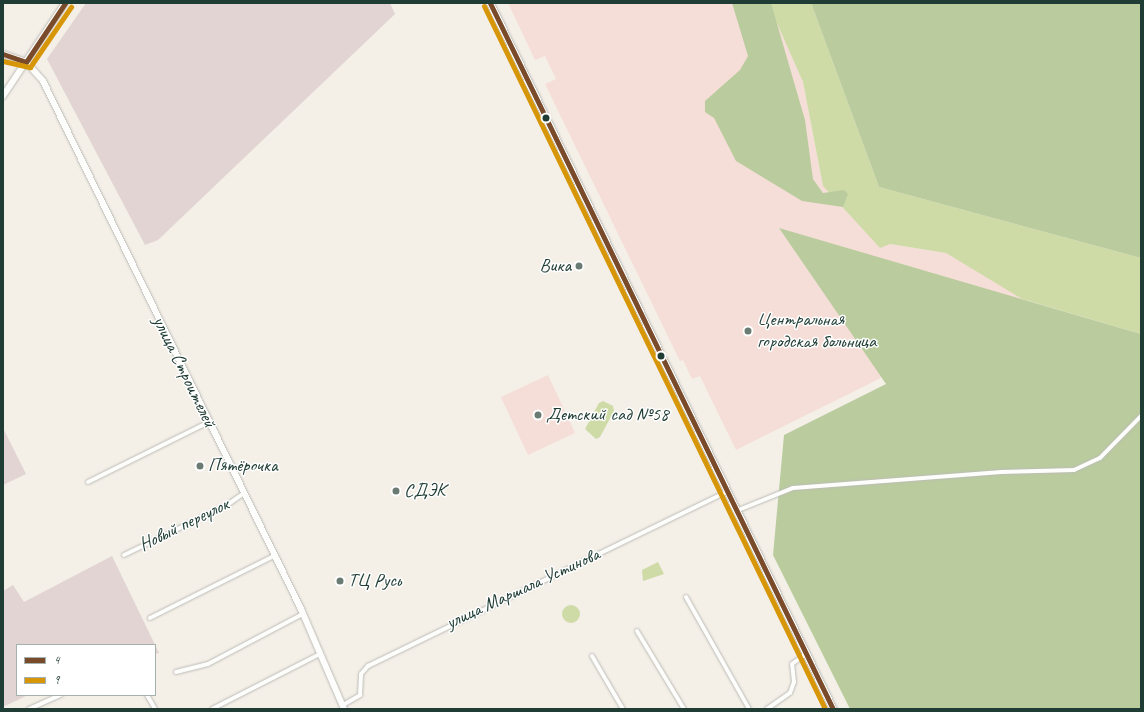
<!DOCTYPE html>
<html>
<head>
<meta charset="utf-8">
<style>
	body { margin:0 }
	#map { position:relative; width:1144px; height:712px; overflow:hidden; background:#f4efe7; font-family:Caveat,sans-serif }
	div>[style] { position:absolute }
	.built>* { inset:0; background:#f6ded8; transform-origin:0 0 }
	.industrial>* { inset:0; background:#e1d4d3 }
	.green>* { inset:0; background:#cedba6 }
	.round { border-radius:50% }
	.forest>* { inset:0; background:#bacc9e }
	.roads { filter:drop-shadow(0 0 1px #bcbcb7) drop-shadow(0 0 1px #bcbcb7) }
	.street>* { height:4px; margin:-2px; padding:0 2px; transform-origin:2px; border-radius:2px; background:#fdfdfb }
	.secondary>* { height:6px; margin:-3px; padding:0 3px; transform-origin:3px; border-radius:3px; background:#fdfdfb }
	.primary>* { height:7px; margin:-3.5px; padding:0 3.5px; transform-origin:3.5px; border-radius:3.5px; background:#fdfdfb }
	.bus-1>* { height:5px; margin:-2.5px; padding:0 2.5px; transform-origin:2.5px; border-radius:2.5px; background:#7a4b2a }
	.bus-2>* { height:5px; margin:-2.5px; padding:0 2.5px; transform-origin:2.5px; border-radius:2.5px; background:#d79608 }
	.dots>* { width:11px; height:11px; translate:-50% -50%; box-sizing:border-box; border:2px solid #fff; border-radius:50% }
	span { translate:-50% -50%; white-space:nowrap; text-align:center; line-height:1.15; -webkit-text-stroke:3px #fff; paint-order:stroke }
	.poi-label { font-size:19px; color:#1f3d34 }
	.right { translate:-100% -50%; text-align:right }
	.left { translate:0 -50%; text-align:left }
	.street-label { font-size:19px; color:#1f3d34 }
	.frame { position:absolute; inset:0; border:4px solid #1f3d34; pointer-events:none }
	.legend { position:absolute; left:16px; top:644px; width:140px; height:52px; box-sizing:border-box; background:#fff; border:1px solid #a5b1ae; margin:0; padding:5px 7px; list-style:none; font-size:12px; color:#1f3d34 }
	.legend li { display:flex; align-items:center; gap:8px; height:20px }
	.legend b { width:20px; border:1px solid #a5b1ae }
</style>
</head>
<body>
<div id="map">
	<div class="built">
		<div style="clip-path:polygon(508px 3px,768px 3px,803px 82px,823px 186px,890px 244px,946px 253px,1022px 297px,1020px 309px,736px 450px,700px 376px,692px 379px,683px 360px,680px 361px,545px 84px,556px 79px,545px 56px,535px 60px)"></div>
		<div style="left:548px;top:375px;width:64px;height:52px;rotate:65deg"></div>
	</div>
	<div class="industrial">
		<div style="clip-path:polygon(86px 3px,390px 3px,395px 14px,158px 240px,145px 245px,47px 59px)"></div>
		<div style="clip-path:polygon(3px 428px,26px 474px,3px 485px)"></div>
		<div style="clip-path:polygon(112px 556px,159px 653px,155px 654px,155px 645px,17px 645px,17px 695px,28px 695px,3px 707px,3px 591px,13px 585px,24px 602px)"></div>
	</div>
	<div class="green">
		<div style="clip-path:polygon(768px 3px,811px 3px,879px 187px,1141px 258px,1141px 334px,1022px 299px,946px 253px,890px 244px,880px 248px,823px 186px,803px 82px)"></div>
		<div style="clip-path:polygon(603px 401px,613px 406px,614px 411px,600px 437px,596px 439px,585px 429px,599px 403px)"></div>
		<div style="clip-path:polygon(658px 562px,664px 574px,643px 581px,642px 570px)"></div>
		<div class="round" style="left:562px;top:605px;width:18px;height:18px"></div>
	</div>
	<div class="forest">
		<div style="clip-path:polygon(732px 3px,771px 3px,805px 120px,813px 179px,823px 193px,844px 190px,848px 194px,843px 207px,802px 201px,736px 161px,714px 118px,705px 112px,705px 101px,740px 70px,748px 56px)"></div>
		<div style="clip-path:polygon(811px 3px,1141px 3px,1141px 258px,879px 187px)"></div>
		<div style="clip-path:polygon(779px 228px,1141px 334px,1141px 709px,850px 709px,773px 555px,784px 435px,886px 384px)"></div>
	</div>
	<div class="roads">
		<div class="street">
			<div style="left:88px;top:482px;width:135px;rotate:-26.4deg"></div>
			<div style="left:736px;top:511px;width:61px;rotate:-22deg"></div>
			<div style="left:793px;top:488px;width:209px;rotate:-4.4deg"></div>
			<div style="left:1001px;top:472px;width:73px;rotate:-1.6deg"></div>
			<div style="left:1074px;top:470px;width:29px;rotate:-25deg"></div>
			<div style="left:1100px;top:458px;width:59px;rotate:-45.7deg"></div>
			<div style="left:124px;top:555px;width:114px;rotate:-25.9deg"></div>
			<div style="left:227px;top:505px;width:19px;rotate:-35deg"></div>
			<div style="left:686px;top:597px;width:129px;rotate:60.6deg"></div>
			<div style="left:150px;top:618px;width:139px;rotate:-26.6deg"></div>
			<div style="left:637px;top:631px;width:91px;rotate:58.9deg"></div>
			<div style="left:592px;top:656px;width:61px;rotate:59.7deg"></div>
			<div style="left:176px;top:672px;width:33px;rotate:-14deg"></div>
			<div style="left:208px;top:664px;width:107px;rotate:-27.8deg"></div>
			<div style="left:147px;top:695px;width:16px;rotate:60deg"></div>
			<div style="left:343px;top:705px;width:20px;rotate:-30deg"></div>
			<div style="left:360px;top:695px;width:21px;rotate:-87deg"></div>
			<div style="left:361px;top:674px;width:11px;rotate:-49deg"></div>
			<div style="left:368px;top:666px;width:398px;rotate:-25.9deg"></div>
			<div style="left:29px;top:709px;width:35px;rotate:-24deg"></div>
			<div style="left:212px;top:709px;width:121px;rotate:-27deg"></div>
			<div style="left:767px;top:709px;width:28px;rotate:-35deg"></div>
			<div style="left:790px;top:693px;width:12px;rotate:-70deg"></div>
			<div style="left:794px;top:682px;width:18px;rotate:-96deg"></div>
			<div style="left:792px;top:664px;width:17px;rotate:-36deg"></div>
		</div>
		<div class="secondary">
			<div style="left:3px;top:54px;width:24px;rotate:19deg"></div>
			<div style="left:26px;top:62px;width:25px;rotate:48deg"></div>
			<div style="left:43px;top:81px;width:588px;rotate:63.96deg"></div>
			<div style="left:301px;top:609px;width:109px;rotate:66.7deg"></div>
			<div style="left:3px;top:96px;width:112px;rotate:-56.3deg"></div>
		</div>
		<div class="primary">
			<div style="left:490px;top:3px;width:785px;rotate:64.09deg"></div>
		</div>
	</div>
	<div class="bus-1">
		<div style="left:490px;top:3px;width:785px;rotate:64.09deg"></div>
		<div style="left:3px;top:54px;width:24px;rotate:19deg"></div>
		<div style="left:26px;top:62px;width:71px;rotate:-56.5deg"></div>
	</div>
	<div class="bus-2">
		<div style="left:484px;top:6px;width:781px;rotate:64.12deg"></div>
		<div style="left:3px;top:61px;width:28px;rotate:13deg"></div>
		<div style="left:30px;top:67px;width:73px;rotate:-55.7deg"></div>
	</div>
	<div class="dots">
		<div style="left:546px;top:118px;background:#1f3d34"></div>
		<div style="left:579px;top:266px;background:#6a7b73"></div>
		<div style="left:748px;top:331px;background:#6a7b73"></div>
		<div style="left:661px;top:356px;background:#1f3d34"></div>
		<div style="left:538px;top:415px;background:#6a7b73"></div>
		<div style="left:200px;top:466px;background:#6a7b73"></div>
		<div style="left:396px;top:491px;background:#6a7b73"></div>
		<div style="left:340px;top:581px;background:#6a7b73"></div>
	</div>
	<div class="poi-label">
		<span class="right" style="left:571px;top:266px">Вика</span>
		<span class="left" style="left:757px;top:331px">Центральная<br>городская больница</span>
		<span class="left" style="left:546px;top:415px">Детский сад №58</span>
		<span class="left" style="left:208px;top:466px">Пятёрочка</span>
		<span class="left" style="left:404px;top:491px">СДЭК</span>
		<span class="left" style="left:348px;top:581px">ТЦ Русь</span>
	</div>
	<div class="street-label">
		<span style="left:184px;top:372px;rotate:64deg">улица Строителей</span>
		<span style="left:184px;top:525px;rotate:-26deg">Новый переулок</span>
		<span style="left:523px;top:589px;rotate:-25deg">улица Маршала Устинова</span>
	</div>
	<div class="frame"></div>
	<ul class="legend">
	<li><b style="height:5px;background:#7a4b2a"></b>4</li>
	<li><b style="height:5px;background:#d79608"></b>9</li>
	</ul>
</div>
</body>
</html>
